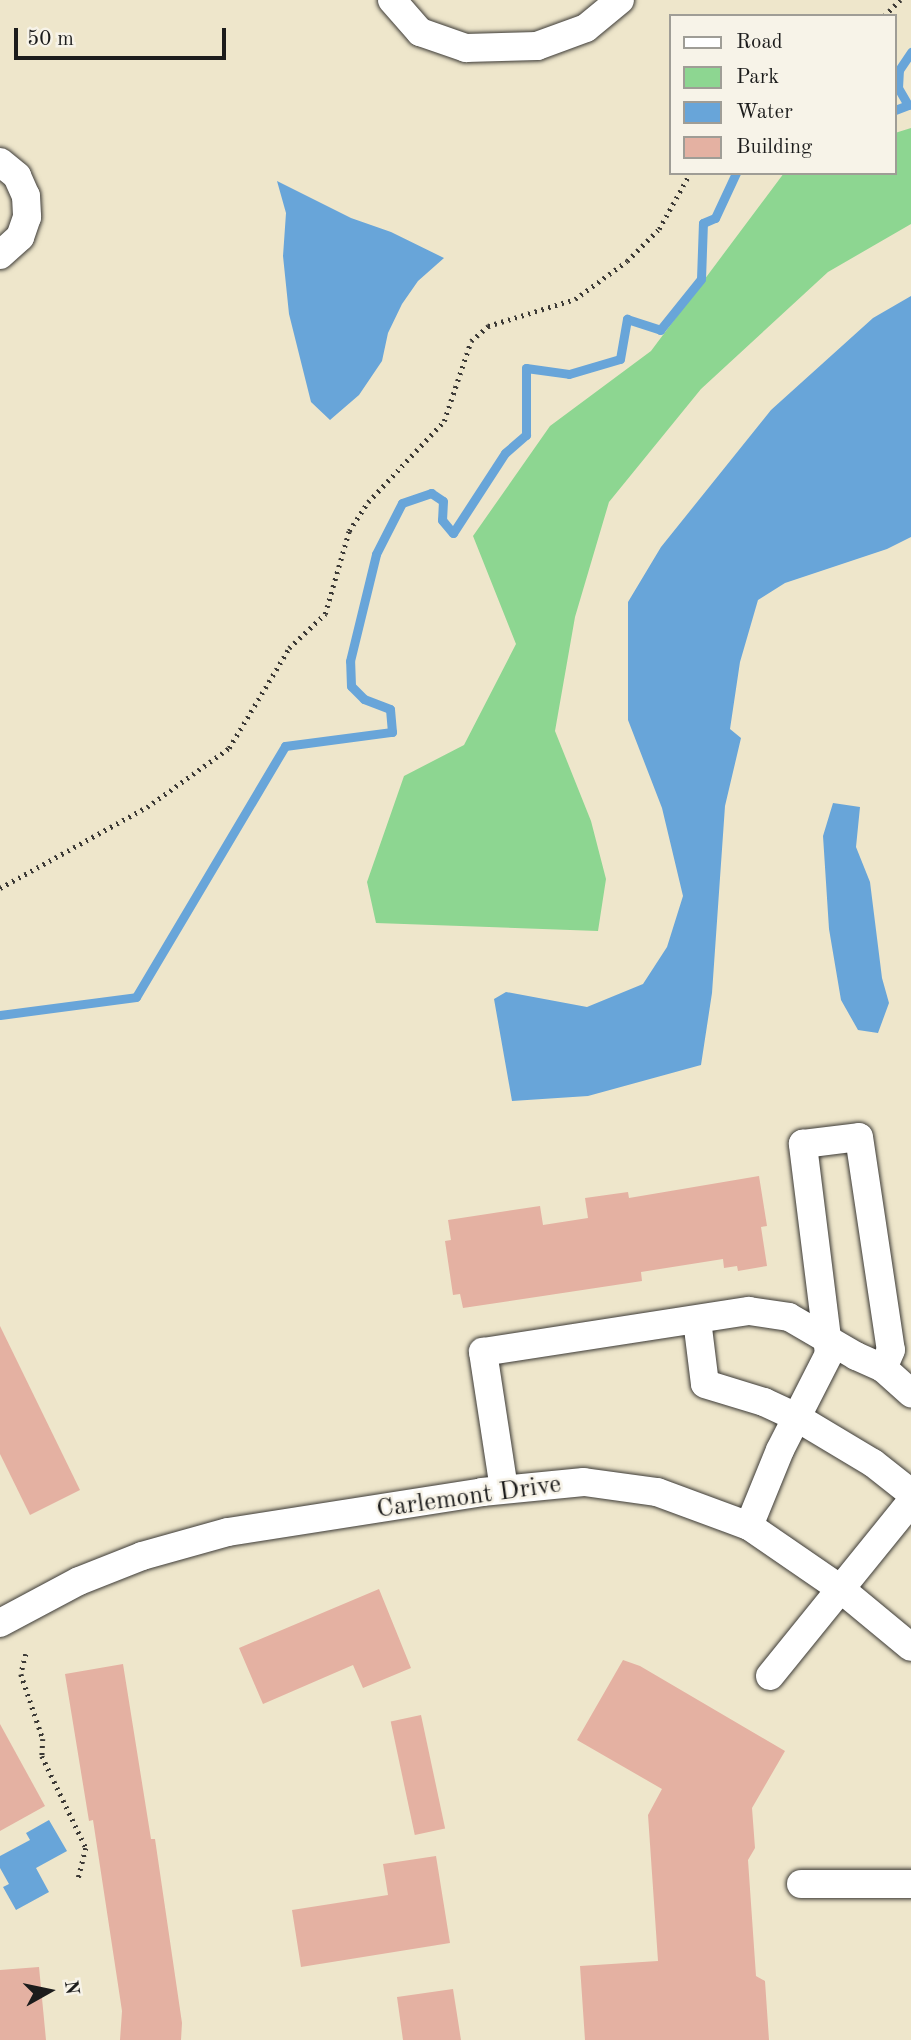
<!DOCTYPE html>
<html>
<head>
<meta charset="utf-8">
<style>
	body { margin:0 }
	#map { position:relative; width:911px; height:2040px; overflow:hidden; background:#eee6cb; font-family:"Old Standard TT",serif }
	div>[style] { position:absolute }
	.green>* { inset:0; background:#8dd691 }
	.water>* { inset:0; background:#68a5d9 }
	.stream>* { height:9px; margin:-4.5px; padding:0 4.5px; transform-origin:4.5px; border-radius:4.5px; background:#68a5d9 }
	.building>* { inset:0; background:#e4b1a2; transform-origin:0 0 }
	.path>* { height:4.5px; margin-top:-2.25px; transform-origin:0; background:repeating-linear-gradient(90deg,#3c3a36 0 2px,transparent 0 7px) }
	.roads { filter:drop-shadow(0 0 2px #3c3a36) drop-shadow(0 0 2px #3c3a36) }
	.minor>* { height:28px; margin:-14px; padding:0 14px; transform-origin:14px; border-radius:14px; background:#fff }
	span { translate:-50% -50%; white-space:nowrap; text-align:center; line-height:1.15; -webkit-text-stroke:5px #f7f3e8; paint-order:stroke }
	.street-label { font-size:26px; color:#1c1c1c }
	.legend { position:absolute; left:669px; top:14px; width:228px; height:161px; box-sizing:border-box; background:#f7f3e8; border:2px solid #9f9d96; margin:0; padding:9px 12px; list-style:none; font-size:21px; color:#1c1c1c }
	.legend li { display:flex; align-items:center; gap:14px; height:35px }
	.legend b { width:35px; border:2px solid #9f9d96 }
	.north { position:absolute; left:14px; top:1956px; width:70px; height:70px; -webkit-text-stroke:5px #f7f3e8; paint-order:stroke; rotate:81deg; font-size:19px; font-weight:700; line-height:28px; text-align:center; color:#1c1c1c }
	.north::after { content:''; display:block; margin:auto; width:24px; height:32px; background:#1c1c1c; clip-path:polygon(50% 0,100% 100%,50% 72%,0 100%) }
	.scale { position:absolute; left:14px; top:28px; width:212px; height:32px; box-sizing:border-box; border:4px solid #1c1c1c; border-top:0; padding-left:9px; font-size:21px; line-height:24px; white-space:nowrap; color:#1c1c1c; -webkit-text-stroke:5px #f7f3e8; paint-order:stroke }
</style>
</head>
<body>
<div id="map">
	<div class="green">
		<div style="clip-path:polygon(911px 128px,911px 224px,828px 272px,701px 389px,609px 502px,575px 617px,555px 731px,591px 821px,606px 879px,598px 931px,376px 923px,367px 882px,404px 776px,464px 745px,516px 644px,473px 536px,550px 426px,651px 351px,784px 173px,895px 173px,895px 133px)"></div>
	</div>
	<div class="water">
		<div style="clip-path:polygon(277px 181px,351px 218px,391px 232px,444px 258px,418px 281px,402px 304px,388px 333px,382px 361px,359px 395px,330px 420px,311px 402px,289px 314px,283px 256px,286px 213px)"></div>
		<div style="clip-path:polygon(911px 296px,911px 537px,887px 549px,785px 583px,758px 600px,740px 662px,730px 729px,741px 738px,725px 806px,712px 993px,701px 1065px,588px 1096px,512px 1101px,494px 999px,506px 992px,587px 1007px,643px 984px,667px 947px,683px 896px,662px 808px,628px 720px,628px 602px,661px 547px,771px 410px,873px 318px)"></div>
		<div style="clip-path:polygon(833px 803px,860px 807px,856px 847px,870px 882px,882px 978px,889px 1003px,878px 1033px,858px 1030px,841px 1000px,829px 929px,823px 836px)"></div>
		<div style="clip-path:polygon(49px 1820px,67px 1851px,36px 1868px,49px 1892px,16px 1910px,3px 1887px,9px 1884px,0 1868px,0 1856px,30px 1840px,26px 1833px)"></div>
	</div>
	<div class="stream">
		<div style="left:895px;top:110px;width:14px;rotate:-21deg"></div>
		<div style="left:908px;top:105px;width:20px;rotate:-120deg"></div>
		<div style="left:898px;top:88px;width:18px;rotate:-87deg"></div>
		<div style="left:899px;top:70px;width:22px;rotate:-56deg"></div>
		<div style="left:0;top:1015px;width:137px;rotate:-7.5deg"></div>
		<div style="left:136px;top:997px;width:292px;rotate:-59.3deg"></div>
		<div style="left:285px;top:746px;width:108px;rotate:-7.5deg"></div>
		<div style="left:392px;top:732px;width:23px;rotate:-95deg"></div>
		<div style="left:390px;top:709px;width:28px;rotate:-159deg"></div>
		<div style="left:364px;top:699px;width:18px;rotate:-135deg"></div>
		<div style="left:351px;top:686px;width:25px;rotate:-92deg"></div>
		<div style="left:350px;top:661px;width:110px;rotate:-76.3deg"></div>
		<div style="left:376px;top:554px;width:57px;rotate:-63deg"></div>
		<div style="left:402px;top:503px;width:31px;rotate:-19deg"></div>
		<div style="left:431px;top:493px;width:14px;rotate:34deg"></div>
		<div style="left:443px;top:501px;width:19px;rotate:93deg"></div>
		<div style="left:442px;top:520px;width:17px;rotate:50deg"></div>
		<div style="left:453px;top:533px;width:95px;rotate:-57deg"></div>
		<div style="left:505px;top:453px;width:28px;rotate:-41deg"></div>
		<div style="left:526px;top:435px;width:67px;rotate:-90deg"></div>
		<div style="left:526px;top:368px;width:43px;rotate:7.9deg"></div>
		<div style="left:569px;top:374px;width:53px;rotate:-16.4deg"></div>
		<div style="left:620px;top:359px;width:41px;rotate:-80.1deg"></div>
		<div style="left:627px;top:319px;width:35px;rotate:18deg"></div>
		<div style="left:660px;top:330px;width:65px;rotate:-51.2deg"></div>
		<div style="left:701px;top:279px;width:56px;rotate:-88deg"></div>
		<div style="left:703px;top:223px;width:13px;rotate:-23deg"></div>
		<div style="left:715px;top:218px;width:50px;rotate:-65deg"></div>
	</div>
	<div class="building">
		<div style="clip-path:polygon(759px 1176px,767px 1226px,761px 1227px,767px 1266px,738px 1271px,737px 1266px,724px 1268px,723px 1259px,641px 1272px,642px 1281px,463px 1308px,460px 1294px,453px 1295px,445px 1241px,451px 1240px,448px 1220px,540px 1206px,543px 1225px,588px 1218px,585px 1198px,628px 1192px,629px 1198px)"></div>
		<div style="clip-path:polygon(0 1326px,80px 1490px,30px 1515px,0 1454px)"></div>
		<div style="clip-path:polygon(379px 1589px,411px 1668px,363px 1688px,353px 1665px,263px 1704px,239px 1648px)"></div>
		<div style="clip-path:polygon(623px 1660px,640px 1666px,785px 1751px,752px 1808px,755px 1848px,748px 1860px,756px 1976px,765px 1981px,769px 2040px,585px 2040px,580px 1966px,658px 1961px,648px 1815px,662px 1789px,577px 1740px)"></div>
		<div style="clip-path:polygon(123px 1664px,151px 1839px,155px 1839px,182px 2023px,181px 2040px,120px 2040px,122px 2011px,93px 1820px,89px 1821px,65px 1674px)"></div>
		<div style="left:421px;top:1715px;width:116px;height:31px;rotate:78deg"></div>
		<div style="clip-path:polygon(0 1724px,45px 1806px,0 1831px)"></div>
		<div style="clip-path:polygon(436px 1856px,450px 1943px,301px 1967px,292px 1910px,388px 1895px,383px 1864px)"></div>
		<div style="clip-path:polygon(39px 1967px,46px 2040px,0 2040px,0 1970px)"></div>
		<div style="clip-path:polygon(453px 1989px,461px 2040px,403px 2040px,397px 1997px)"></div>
	</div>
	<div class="path">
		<div style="left:884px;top:16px;width:23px;rotate:-45deg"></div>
		<div style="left:0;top:888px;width:168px;rotate:-28.9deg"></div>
		<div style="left:147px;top:807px;width:101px;rotate:-35.7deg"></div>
		<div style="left:229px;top:748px;width:117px;rotate:-59deg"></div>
		<div style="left:289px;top:648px;width:50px;rotate:-43.4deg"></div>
		<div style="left:325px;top:614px;width:86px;rotate:-73.9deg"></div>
		<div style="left:349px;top:531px;width:35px;rotate:-57deg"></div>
		<div style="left:368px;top:502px;width:111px;rotate:-46.8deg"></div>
		<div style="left:444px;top:421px;width:84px;rotate:-71.4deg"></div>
		<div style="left:471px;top:341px;width:23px;rotate:-41deg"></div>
		<div style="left:488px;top:326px;width:91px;rotate:-17.2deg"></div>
		<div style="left:575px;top:299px;width:64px;rotate:-36.2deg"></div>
		<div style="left:627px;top:261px;width:45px;rotate:-45deg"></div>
		<div style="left:659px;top:229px;width:64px;rotate:-61deg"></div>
		<div style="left:26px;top:1654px;width:21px;rotate:104deg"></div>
		<div style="left:21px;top:1674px;width:69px;rotate:71.3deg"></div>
		<div style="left:43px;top:1739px;width:17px;rotate:93deg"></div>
		<div style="left:42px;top:1756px;width:102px;rotate:64.4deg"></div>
		<div style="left:86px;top:1848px;width:33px;rotate:104deg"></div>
	</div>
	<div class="roads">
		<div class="minor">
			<div style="left:392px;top:0;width:43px;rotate:48.8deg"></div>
			<div style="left:420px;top:32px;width:49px;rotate:19.2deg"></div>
			<div style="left:466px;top:48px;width:71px;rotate:-1.6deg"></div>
			<div style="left:537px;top:46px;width:52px;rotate:-20.2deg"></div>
			<div style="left:586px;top:28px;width:44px;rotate:-39.5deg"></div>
			<div style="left:0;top:162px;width:22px;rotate:39deg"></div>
			<div style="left:17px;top:176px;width:22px;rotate:66deg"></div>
			<div style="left:26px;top:196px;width:21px;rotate:87deg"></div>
			<div style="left:27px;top:217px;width:21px;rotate:109deg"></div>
			<div style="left:20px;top:237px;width:27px;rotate:138deg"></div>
			<div style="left:697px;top:1320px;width:64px;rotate:82.9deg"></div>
			<div style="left:705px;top:1384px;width:62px;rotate:17deg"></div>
			<div style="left:764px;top:1402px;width:35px;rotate:25deg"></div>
			<div style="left:796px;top:1417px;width:90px;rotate:30.9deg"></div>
			<div style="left:873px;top:1463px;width:48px;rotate:38.3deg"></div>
			<div style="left:504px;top:1489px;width:139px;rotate:-98.7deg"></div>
			<div style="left:483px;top:1352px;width:269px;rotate:-8.8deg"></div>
			<div style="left:749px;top:1311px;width:40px;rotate:8.5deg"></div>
			<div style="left:789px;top:1317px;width:78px;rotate:30.2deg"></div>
			<div style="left:856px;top:1356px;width:30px;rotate:24deg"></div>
			<div style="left:883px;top:1368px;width:38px;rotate:42deg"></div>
			<div style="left:749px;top:1526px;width:82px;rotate:-67.8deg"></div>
			<div style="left:780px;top:1450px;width:108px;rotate:-63deg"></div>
			<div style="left:829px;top:1354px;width:212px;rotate:-97.1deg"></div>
			<div style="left:803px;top:1144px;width:56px;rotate:-7.1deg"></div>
			<div style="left:859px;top:1137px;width:215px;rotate:81.5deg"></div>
			<div style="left:891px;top:1350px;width:20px;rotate:114deg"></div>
			<div style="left:0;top:1623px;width:89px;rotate:-28deg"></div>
			<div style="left:79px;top:1581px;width:68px;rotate:-21.6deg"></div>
			<div style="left:142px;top:1556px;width:89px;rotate:-15.6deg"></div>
			<div style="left:228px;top:1532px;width:257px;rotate:-8.9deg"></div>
			<div style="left:482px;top:1492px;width:102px;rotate:-5.6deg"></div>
			<div style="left:584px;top:1482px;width:74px;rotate:7.8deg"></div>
			<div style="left:657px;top:1492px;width:98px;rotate:20.3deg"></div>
			<div style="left:749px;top:1526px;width:113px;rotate:34.5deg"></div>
			<div style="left:842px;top:1590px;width:89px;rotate:39.6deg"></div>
			<div style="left:770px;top:1676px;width:224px;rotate:-51deg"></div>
			<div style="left:801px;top:1884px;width:110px"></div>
		</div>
	</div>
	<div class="street-label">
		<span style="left:469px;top:1498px;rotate:-8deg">Carlemont Drive</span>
	</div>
	<ul class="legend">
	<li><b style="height:9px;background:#fff"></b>Road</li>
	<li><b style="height:19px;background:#8dd691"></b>Park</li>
	<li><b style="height:19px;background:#68a5d9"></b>Water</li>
	<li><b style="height:19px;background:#e4b1a2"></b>Building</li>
	</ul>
	<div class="north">N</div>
	<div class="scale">50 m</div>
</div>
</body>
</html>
